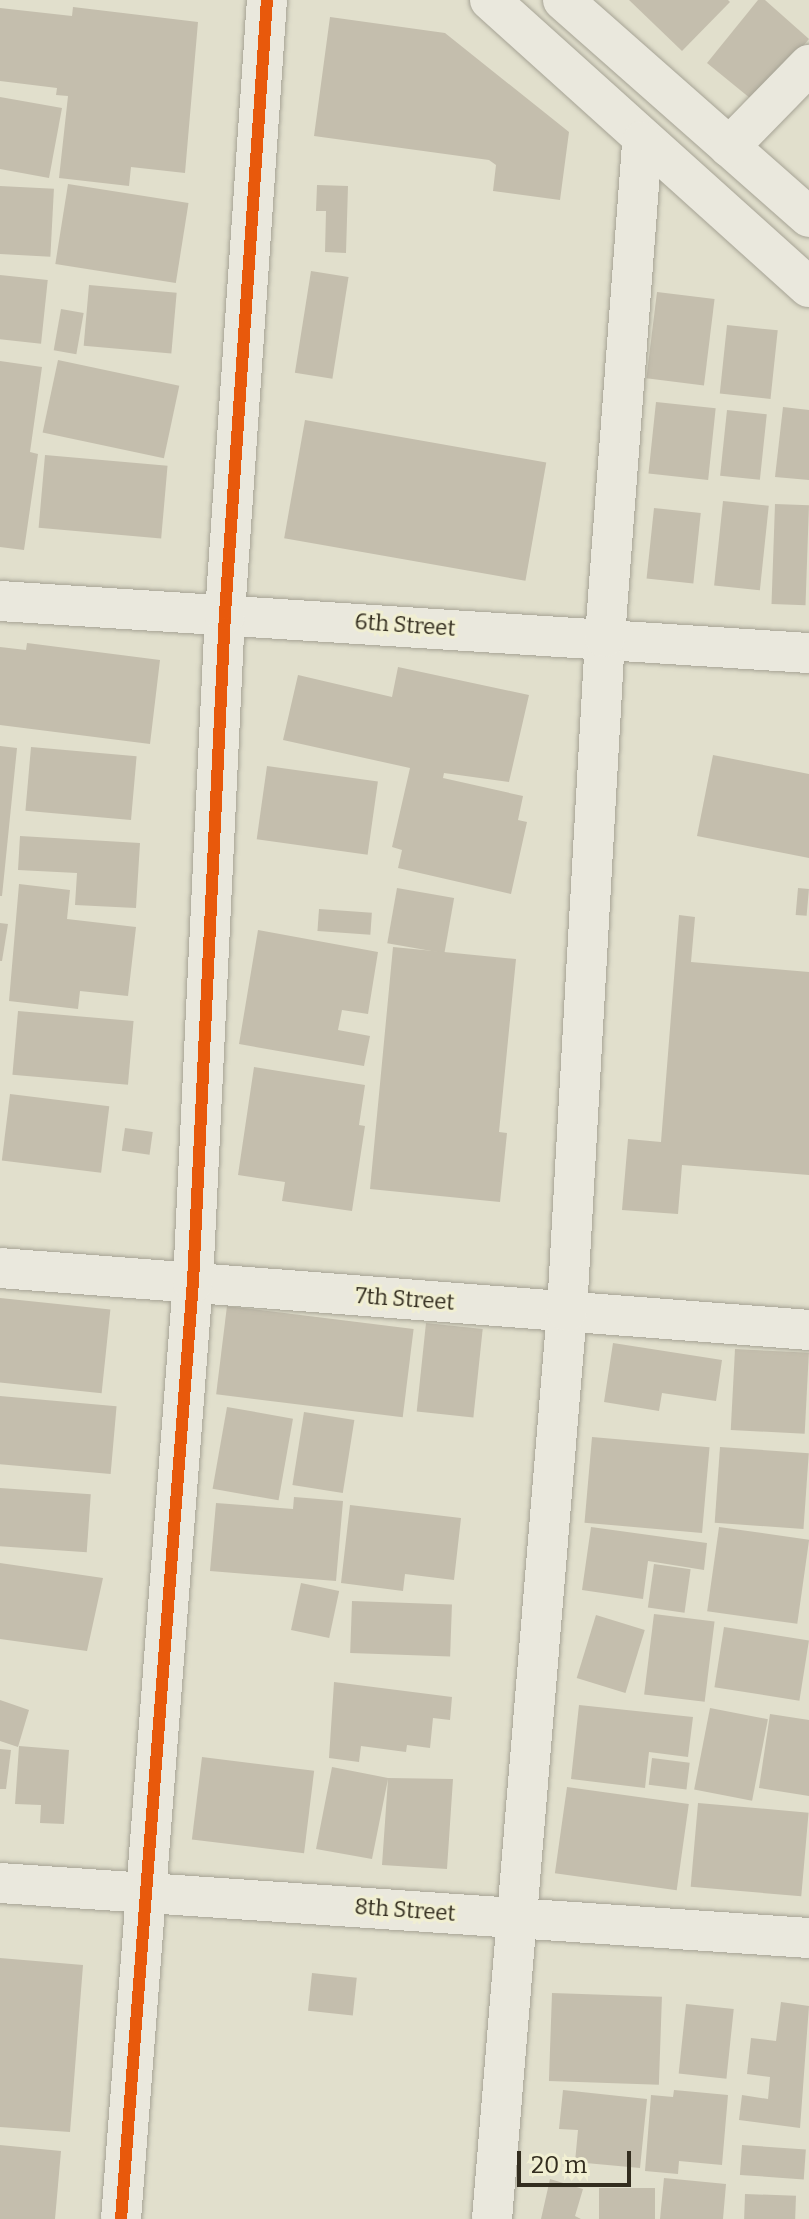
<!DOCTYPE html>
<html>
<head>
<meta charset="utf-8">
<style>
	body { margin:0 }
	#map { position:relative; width:809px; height:2219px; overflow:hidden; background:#e1dfcc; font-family:Bitter,serif }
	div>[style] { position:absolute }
	.building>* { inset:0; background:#c4bead; transform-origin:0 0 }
	.roads { filter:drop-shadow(0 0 2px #a6a395) drop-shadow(0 0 2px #a6a395) }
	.minor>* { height:40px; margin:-20px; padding:0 20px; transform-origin:20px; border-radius:20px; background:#eae8dd }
	.cycleway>* { height:12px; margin:-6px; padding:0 6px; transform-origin:6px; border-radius:6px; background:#e8590c }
	span { translate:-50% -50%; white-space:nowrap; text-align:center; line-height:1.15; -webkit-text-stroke:6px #f1efd2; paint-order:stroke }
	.street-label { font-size:22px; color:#332d1f }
	.scale { position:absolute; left:517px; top:2151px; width:114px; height:36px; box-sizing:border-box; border:4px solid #332d1f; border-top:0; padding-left:10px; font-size:24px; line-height:28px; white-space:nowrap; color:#332d1f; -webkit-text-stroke:6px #f1efd2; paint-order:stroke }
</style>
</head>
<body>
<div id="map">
	<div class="building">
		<div style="clip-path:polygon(629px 0,728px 0,730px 2px,682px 51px)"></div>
		<div style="clip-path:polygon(758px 0,765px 0,809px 39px,756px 103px,707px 63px)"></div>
		<div style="clip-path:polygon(73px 7px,198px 22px,185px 173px,131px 167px,129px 186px,59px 178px,68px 96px,56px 95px,57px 88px,0 81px,0 8px,72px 16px)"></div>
		<div style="clip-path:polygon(330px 17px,445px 33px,569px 132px,560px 200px,493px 191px,496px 165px,489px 160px,314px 136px)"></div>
		<div style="clip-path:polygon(0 97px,62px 108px,49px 178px,0 169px)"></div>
		<div style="left:68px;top:184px;width:122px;height:81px;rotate:9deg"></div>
		<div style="clip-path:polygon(317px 185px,348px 186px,346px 253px,325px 252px,326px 211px,316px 211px)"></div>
		<div style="left:0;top:186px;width:54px;height:68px;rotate:3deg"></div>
		<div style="left:311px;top:271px;width:38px;height:103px;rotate:9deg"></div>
		<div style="left:0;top:275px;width:48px;height:64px;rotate:6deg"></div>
		<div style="left:89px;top:285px;width:88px;height:61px;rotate:5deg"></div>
		<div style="left:657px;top:292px;width:58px;height:87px;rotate:7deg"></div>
		<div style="left:61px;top:309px;width:23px;height:42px;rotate:10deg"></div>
		<div style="left:727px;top:325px;width:51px;height:69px;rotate:6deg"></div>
		<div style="left:58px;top:360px;width:124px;height:74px;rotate:12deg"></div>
		<div style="clip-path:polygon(0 361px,42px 367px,30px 452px,38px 454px,24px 550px,0 547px)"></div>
		<div style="left:656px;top:402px;width:60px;height:72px;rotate:6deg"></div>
		<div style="clip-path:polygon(783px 407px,809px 410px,809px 480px,775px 477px)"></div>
		<div style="left:727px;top:410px;width:40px;height:66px;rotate:6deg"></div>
		<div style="left:305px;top:420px;width:245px;height:120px;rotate:10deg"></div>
		<div style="left:45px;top:455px;width:123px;height:73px;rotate:5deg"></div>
		<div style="left:723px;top:501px;width:46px;height:85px;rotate:6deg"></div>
		<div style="left:775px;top:504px;width:34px;height:100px;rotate:2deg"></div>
		<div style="left:654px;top:508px;width:47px;height:71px;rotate:6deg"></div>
		<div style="clip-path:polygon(27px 643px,160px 660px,150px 744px,0 725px,0 647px,26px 650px)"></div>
		<div style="clip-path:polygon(398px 667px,529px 695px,509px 782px,444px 773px,443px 778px,523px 796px,518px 820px,527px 822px,511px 894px,398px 868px,402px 850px,392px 847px,410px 768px,283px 740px,298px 675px,392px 697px)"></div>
		<div style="clip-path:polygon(0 746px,17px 748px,2px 896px,0 896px)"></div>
		<div style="left:31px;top:747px;width:106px;height:64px;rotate:5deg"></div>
		<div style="clip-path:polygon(713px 755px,809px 774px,809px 858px,697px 836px)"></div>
		<div style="left:267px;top:766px;width:112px;height:74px;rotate:8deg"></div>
		<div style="clip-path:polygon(20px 836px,140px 843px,136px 908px,75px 905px,77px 873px,18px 870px)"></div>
		<div style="clip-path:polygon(19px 884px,70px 890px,67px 919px,136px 927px,128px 996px,80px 991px,78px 1009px,9px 1001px)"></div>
		<div style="left:397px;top:888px;width:58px;height:56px;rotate:10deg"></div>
		<div style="left:798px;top:888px;width:11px;height:27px;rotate:5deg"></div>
		<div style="left:319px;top:909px;width:53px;height:22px;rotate:4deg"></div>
		<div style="clip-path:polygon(679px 915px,695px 917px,691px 962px,809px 972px,809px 1175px,682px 1165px,678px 1214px,622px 1210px,628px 1139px,661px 1142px)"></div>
		<div style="clip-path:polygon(0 923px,8px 924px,2px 961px,0 961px)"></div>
		<div style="clip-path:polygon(258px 930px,378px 952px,368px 1014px,342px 1010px,338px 1030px,370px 1036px,364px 1066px,239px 1044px)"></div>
		<div style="clip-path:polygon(393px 947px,516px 959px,499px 1132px,507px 1133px,500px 1202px,370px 1189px)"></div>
		<div style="left:18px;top:1011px;width:116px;height:64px;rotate:5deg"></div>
		<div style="clip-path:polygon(254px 1067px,365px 1085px,359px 1125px,365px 1126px,352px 1211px,282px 1201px,285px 1182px,238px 1175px)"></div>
		<div style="left:10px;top:1094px;width:100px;height:67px;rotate:7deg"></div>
		<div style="left:125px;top:1128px;width:28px;height:23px;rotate:8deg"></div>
		<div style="left:0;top:1298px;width:111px;height:84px;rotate:6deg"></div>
		<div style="left:227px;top:1306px;width:188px;height:89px;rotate:7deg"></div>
		<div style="left:426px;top:1323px;width:57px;height:89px;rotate:6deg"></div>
		<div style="clip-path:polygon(613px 1343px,722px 1360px,716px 1401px,662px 1393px,659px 1411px,604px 1402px)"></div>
		<div style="left:735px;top:1349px;width:74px;height:81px;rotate:3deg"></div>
		<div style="left:0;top:1396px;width:117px;height:68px;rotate:5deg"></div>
		<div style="left:227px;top:1407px;width:67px;height:83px;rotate:10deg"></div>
		<div style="left:304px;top:1412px;width:51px;height:74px;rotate:9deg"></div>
		<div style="left:592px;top:1437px;width:118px;height:86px;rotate:5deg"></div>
		<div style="left:720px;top:1447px;width:89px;height:76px;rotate:4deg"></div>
		<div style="left:0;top:1488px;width:91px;height:58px;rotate:4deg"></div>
		<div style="clip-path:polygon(294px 1497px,343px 1501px,336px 1581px,210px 1571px,216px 1503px,293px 1509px)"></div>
		<div style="clip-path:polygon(350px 1505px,461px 1518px,454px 1580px,405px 1574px,403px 1591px,341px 1583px)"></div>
		<div style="clip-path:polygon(591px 1527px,707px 1543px,704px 1570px,648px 1561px,643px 1599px,582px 1590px)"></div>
		<div style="left:719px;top:1527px;width:91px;height:85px;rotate:8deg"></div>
		<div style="clip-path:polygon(0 1563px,103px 1578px,87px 1651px,0 1639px)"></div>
		<div style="left:654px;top:1564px;width:37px;height:44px;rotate:8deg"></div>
		<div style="left:301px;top:1583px;width:39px;height:48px;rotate:12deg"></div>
		<div style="left:352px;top:1601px;width:100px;height:52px;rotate:2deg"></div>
		<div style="left:654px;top:1614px;width:61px;height:81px;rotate:7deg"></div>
		<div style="left:596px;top:1615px;width:51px;height:66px;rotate:17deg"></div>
		<div style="left:724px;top:1627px;width:86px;height:61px;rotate:9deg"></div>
		<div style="clip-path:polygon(334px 1682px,452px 1697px,450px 1720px,433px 1718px,430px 1748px,407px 1745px,406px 1752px,361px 1746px,359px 1762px,329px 1758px)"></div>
		<div style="clip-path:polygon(0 1700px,29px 1710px,18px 1747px,0 1741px)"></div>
		<div style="clip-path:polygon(579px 1705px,693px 1717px,688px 1757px,649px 1752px,645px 1788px,571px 1779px)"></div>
		<div style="left:710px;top:1708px;width:59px;height:83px;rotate:11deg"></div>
		<div style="clip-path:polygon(770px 1714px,809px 1720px,809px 1796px,759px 1788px)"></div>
		<div style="clip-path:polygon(19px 1746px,69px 1750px,64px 1824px,40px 1823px,41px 1805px,15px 1804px)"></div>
		<div style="clip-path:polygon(0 1749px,11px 1750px,6px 1789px,0 1789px)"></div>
		<div style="left:202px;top:1757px;width:113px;height:83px;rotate:7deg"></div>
		<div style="left:652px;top:1758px;width:38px;height:27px;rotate:7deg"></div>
		<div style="clip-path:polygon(332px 1767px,388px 1778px,453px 1779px,447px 1869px,382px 1865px,388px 1779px,372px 1859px,316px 1849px)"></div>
		<div style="left:567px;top:1787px;width:123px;height:87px;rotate:8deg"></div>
		<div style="left:698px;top:1803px;width:111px;height:84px;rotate:5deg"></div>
		<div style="clip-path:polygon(0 1958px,83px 1965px,70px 2132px,0 2127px)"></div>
		<div style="left:312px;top:1973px;width:45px;height:38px;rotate:6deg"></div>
		<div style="left:552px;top:1993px;width:110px;height:88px;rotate:2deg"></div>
		<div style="clip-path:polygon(781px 2002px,809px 2006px,800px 2128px,739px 2120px,742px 2095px,768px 2099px,770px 2077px,747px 2074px,751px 2038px,776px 2041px)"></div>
		<div style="left:686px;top:2004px;width:48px;height:70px;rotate:6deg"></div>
		<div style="clip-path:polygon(563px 2090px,647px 2099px,640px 2168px,575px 2162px,578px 2130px,559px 2129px)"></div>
		<div style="clip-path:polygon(674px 2090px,728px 2095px,722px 2165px,679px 2161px,678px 2174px,645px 2171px,651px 2095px,673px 2097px)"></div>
		<div style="clip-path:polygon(0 2145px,61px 2151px,55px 2219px,0 2219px)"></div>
		<div style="left:742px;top:2145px;width:64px;height:30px;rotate:4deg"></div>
		<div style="clip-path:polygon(664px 2178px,726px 2184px,723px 2219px,660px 2219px)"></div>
		<div style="clip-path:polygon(550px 2179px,583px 2189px,575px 2216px,581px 2219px,541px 2219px)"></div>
		<div style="left:599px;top:2188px;width:56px;height:31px"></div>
		<div style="left:745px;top:2194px;width:51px;height:25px;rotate:2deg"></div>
	</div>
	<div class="roads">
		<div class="minor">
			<div style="left:490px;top:0;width:429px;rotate:42deg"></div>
			<div style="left:563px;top:0;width:328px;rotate:41.4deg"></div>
			<div style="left:729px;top:147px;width:115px;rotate:-45.7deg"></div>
			<div style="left:0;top:601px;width:811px;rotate:3.68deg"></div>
			<div style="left:0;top:1268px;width:811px;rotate:4.38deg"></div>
			<div style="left:0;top:1883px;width:811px;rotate:3.89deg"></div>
			<div style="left:121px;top:2219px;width:940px;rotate:-85.61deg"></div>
			<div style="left:193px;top:1282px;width:669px;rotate:-87.26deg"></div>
			<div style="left:225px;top:614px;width:615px;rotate:-86.09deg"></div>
			<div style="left:492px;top:2219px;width:911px;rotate:-85.28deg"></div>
			<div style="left:567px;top:1311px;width:675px;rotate:-86.77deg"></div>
			<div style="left:605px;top:637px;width:497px;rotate:-85.7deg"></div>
		</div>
	</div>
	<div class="cycleway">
		<div style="left:121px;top:2219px;width:940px;rotate:-85.61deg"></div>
		<div style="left:193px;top:1282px;width:669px;rotate:-87.26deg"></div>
		<div style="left:225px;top:614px;width:615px;rotate:-86.09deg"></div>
	</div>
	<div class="street-label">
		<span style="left:405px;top:625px;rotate:4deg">6th Street</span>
		<span style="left:405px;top:1299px;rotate:4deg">7th Street</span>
		<span style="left:405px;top:1910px;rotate:4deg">8th Street</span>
	</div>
	<div class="scale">20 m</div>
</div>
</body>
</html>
